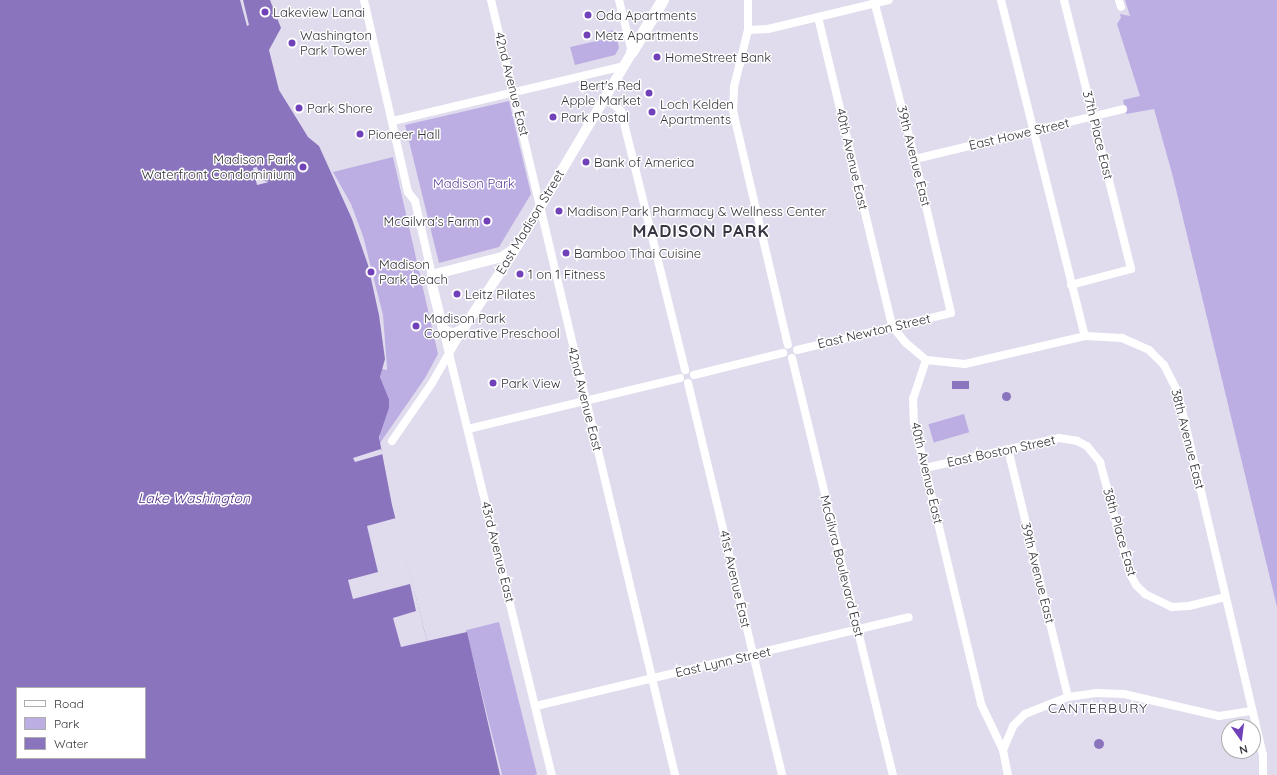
<!DOCTYPE html>
<html>
<head>
<meta charset="utf-8">
<style>
	body { margin:0 }
	#map { position:relative; width:1277px; height:775px; overflow:hidden; background:#e0dcee; font-family:Quicksand,sans-serif }
	div>[style] { position:absolute }
	.green>* { inset:0; background:#bcade3; transform-origin:0 0 }
	.water>* { inset:0; background:#8b74be; transform-origin:0 0 }
	.round { border-radius:50% }
	.pier>* { inset:0; background:#e0dcee }
	.minor>* { height:8px; margin:-4px; padding:0 4px; transform-origin:4px; border-radius:4px; background:#fff }
	.tertiary>* { height:10px; margin:-5px; padding:0 5px; transform-origin:5px; border-radius:5px; background:#fff }
	.secondary>* { height:12px; margin:-6px; padding:0 6px; transform-origin:6px; border-radius:6px; background:#fff }
	.dots>* { width:11px; height:11px; translate:-50% -50%; box-sizing:border-box; border:2px solid #fff; border-radius:50% }
	span { translate:-50% -50%; white-space:nowrap; text-align:center; line-height:1.15; -webkit-text-stroke:3px #fff; paint-order:stroke }
	.poi-label { font-size:13px; color:#333138 }
	.left { translate:0 -50%; text-align:left }
	.right { translate:-100% -50%; text-align:right }
	.street-label { font-size:13px; color:#333138 }
	.park-label { font-size:13px; color:#60409a }
	.water-label { font-size:14px; color:#4d2b83; font-style:italic }
	.neighbourhood-label { font-size:14px; color:#393644; letter-spacing:1px }
	.district-label { font-size:17px; color:#393644; font-weight:700; letter-spacing:1px }
	.legend { position:absolute; left:16px; top:687px; width:130px; height:72px; box-sizing:border-box; background:#fff; border:1px solid #adadaf; margin:0; padding:5px 7px; list-style:none; font-size:12px; color:#333138 }
	.legend li { display:flex; align-items:center; gap:8px; height:20px }
	.legend b { width:20px; border:1px solid #adadaf }
	.north { position:absolute; left:1221px; top:719px; width:40px; height:40px; box-sizing:border-box; background:#fff; border:1px solid #adadaf; border-radius:50%; rotate:166deg; font-size:11px; font-weight:700; line-height:16px; text-align:center; color:#333138 }
	.north::after { content:''; display:block; margin:auto; width:14px; height:18px; background:#7041b9; clip-path:polygon(50% 0,100% 100%,50% 72%,0 100%) }
</style>
</head>
<body>
<div id="map">
	<div class="green">
		<div style="clip-path:polygon(1125px 0,1277px 0,1277px 607px,1173px 177px,1154px 109px,1126px 114px,1123px 100px,1140px 96px,1117px 24px,1121px 18px,1120px 14px,1130px 16px)"></div>
		<div style="clip-path:polygon(615px 30px,619px 48px,615px 55px,575px 65px,570px 47px,610px 38px,608px 31px)"></div>
		<div style="clip-path:polygon(509px 101px,531px 194px,499px 247px,439px 263px,405px 125px)"></div>
		<div style="clip-path:polygon(393px 157px,438px 354px,425px 378px,380px 443px,379px 430px,389px 408px,389px 399px,380px 377px,382px 369px,387px 370px,387px 367px,383px 315px,363px 236px,351px 204px,333px 172px)"></div>
		<div style="left:964px;top:414px;width:19px;height:37px;rotate:74deg"></div>
		<div style="left:499px;top:622px;width:157px;height:34px;rotate:76deg"></div>
	</div>
	<div class="water">
		<div style="clip-path:polygon(evenodd,0 0,270px 0,281px 28px,269px 50px,279px 90px,308px 137px,319px 146px,352px 219px,368px 265px,379px 315px,385px 359px,380px 377px,389px 399px,389px 408px,379px 437px,392px 505px,427px 641px,467px 632px,500px 775px,0 775px,0 0,17px 688px,145px 688px,145px 758px,17px 758px,17px 688px)"></div>
		<div style="left:952px;top:381px;width:17px;height:8px"></div>
		<div class="round" style="left:1001.5px;top:391.5px;width:9px;height:9px"></div>
		<div class="round" style="left:1094px;top:739px;width:10px;height:10px"></div>
	</div>
	<div class="pier">
		<div style="clip-path:polygon(240px 0,243px 0,249px 25px,247px 26px)"></div>
		<div style="clip-path:polygon(257px 167px,261px 180px,269px 182px,257px 185px,253px 168px)"></div>
		<div style="clip-path:polygon(381px 449px,383px 454px,355px 462px,353px 458px)"></div>
		<div style="clip-path:polygon(396px 518px,427px 641px,401px 647px,393px 618px,416px 611px,410px 584px,353px 599px,348px 580px,378px 572px,367px 526px)"></div>
	</div>
	<div class="minor">
		<div style="left:364px;top:0;width:197px;rotate:77.1deg"></div>
		<div style="left:408px;top:192px;width:11px;rotate:52deg"></div>
		<div style="left:415px;top:201px;width:76px;rotate:77.1deg"></div>
		<div style="left:491px;top:0;width:797px;rotate:76.64deg"></div>
		<div style="left:619px;top:0;width:54px;rotate:76deg"></div>
		<div style="left:748px;top:0;width:30px;rotate:90deg"></div>
		<div style="left:748px;top:30px;width:59px;rotate:103.8deg"></div>
		<div style="left:734px;top:87px;width:24px;rotate:92deg"></div>
		<div style="left:733px;top:111px;width:240px;rotate:76.8deg"></div>
		<div style="left:1001px;top:0;width:346px;rotate:76deg"></div>
		<div style="left:1085px;top:336px;width:37px;rotate:3deg"></div>
		<div style="left:1122px;top:338px;width:30px;rotate:24deg"></div>
		<div style="left:1149px;top:350px;width:21px;rotate:45deg"></div>
		<div style="left:1164px;top:365px;width:31px;rotate:63deg"></div>
		<div style="left:1178px;top:393px;width:372px;rotate:76.8deg"></div>
		<div style="left:1263px;top:755px;width:20px;rotate:90deg"></div>
		<div style="left:1064px;top:0;width:277px;rotate:76deg"></div>
		<div style="left:1131px;top:269px;width:62px;rotate:165.1deg"></div>
		<div style="left:1119px;top:0;width:7px;rotate:74deg"></div>
		<div style="left:818px;top:17px;width:318px;rotate:76.5deg"></div>
		<div style="left:892px;top:326px;width:22px;rotate:51deg"></div>
		<div style="left:906px;top:343px;width:26px;rotate:40deg"></div>
		<div style="left:926px;top:360px;width:39px;rotate:6deg"></div>
		<div style="left:965px;top:364px;width:123px;rotate:-13.1deg"></div>
		<div style="left:748px;top:30px;width:20px;rotate:-3deg"></div>
		<div style="left:768px;top:29px;width:124px;rotate:-13.5deg"></div>
		<div style="left:605px;top:97px;width:21px;rotate:41deg"></div>
		<div style="left:621px;top:111px;width:267px;rotate:76.1deg"></div>
		<div style="left:393px;top:121px;width:237px;rotate:-13.4deg"></div>
		<div style="left:915px;top:159px;width:214px;rotate:-13.5deg"></div>
		<div style="left:443px;top:329px;width:459px;rotate:76.3deg"></div>
		<div style="left:797px;top:350px;width:158px;rotate:-13.5deg"></div>
		<div style="left:951px;top:313px;width:158px;rotate:-103.2deg"></div>
		<div style="left:915px;top:159px;width:164px;rotate:-104.5deg"></div>
		<div style="left:792px;top:358px;width:429px;rotate:76.4deg"></div>
		<div style="left:926px;top:360px;width:41px;rotate:108.4deg"></div>
		<div style="left:913px;top:399px;width:23px;rotate:88deg"></div>
		<div style="left:914px;top:422px;width:290px;rotate:76.6deg"></div>
		<div style="left:981px;top:704px;width:51px;rotate:64.4deg"></div>
		<div style="left:1003px;top:750px;width:25px;rotate:79deg"></div>
		<div style="left:694px;top:375px;width:92px;rotate:-13.9deg"></div>
		<div style="left:688px;top:383px;width:403px;rotate:76.5deg"></div>
		<div style="left:468px;top:429px;width:218px;rotate:-13.5deg"></div>
		<div style="left:392px;top:441px;width:70px;rotate:-55.4deg"></div>
		<div style="left:432px;top:383px;width:62px;rotate:-60.1deg"></div>
		<div style="left:1008px;top:449px;width:255px;rotate:76.4deg"></div>
		<div style="left:925px;top:468px;width:137px;rotate:-12.6deg"></div>
		<div style="left:1059px;top:438px;width:18px;rotate:9deg"></div>
		<div style="left:1077px;top:441px;width:11px;rotate:27deg"></div>
		<div style="left:1087px;top:446px;width:21px;rotate:51deg"></div>
		<div style="left:1100px;top:462px;width:116px;rotate:75deg"></div>
		<div style="left:1130px;top:574px;width:13px;rotate:61deg"></div>
		<div style="left:1136px;top:585px;width:13px;rotate:45deg"></div>
		<div style="left:1145px;top:594px;width:30px;rotate:26deg"></div>
		<div style="left:1172px;top:607px;width:17px;rotate:-3deg"></div>
		<div style="left:1189px;top:606px;width:37px;rotate:-14deg"></div>
		<div style="left:536px;top:706px;width:383px;rotate:-13.4deg"></div>
		<div style="left:1003px;top:750px;width:26px;rotate:-67deg"></div>
		<div style="left:1013px;top:726px;width:17px;rotate:-45deg"></div>
		<div style="left:1025px;top:714px;width:46px;rotate:-21.6deg"></div>
		<div style="left:1068px;top:697px;width:28px;rotate:-8deg"></div>
		<div style="left:1096px;top:693px;width:28px;rotate:2deg"></div>
		<div style="left:1124px;top:694px;width:98px;rotate:13deg"></div>
		<div style="left:1219px;top:716px;width:33px;rotate:-9deg"></div>
	</div>
	<div class="tertiary">
		<div style="left:515px;top:248px;width:16px;rotate:145deg"></div>
		<div style="left:502px;top:257px;width:72px;rotate:165.6deg"></div>
		<div style="left:432px;top:275px;width:6px;rotate:99deg"></div>
		<div style="left:431px;top:281px;width:49px;rotate:76deg"></div>
		<div style="left:443px;top:329px;width:11px;rotate:27deg"></div>
		<div style="left:453px;top:334px;width:11px;rotate:-27deg"></div>
		<div style="left:463px;top:329px;width:87px;rotate:-56.7deg"></div>
		<div style="left:511px;top:256px;width:237px;rotate:-59.3deg"></div>
	</div>
	<div class="secondary">
		<div style="left:632px;top:52px;width:61px;rotate:-59.2deg"></div>
	</div>
	<div class="dots">
		<div style="left:265px;top:12px;background:#7041b9"></div>
		<div style="left:588px;top:15px;background:#7041b9"></div>
		<div style="left:587px;top:35px;background:#7041b9"></div>
		<div style="left:292px;top:43px;background:#7041b9"></div>
		<div style="left:657px;top:57px;background:#7041b9"></div>
		<div style="left:649px;top:93px;background:#7041b9"></div>
		<div style="left:299px;top:108px;background:#7041b9"></div>
		<div style="left:652px;top:112px;background:#7041b9"></div>
		<div style="left:553px;top:117px;background:#7041b9"></div>
		<div style="left:360px;top:134px;background:#7041b9"></div>
		<div style="left:586px;top:162px;background:#7041b9"></div>
		<div style="left:303px;top:167px;background:#7041b9"></div>
		<div style="left:559px;top:211px;background:#7041b9"></div>
		<div style="left:487px;top:221px;background:#7041b9"></div>
		<div style="left:566px;top:253px;background:#7041b9"></div>
		<div style="left:371px;top:272px;background:#7041b9"></div>
		<div style="left:520px;top:274px;background:#7041b9"></div>
		<div style="left:457px;top:294px;background:#7041b9"></div>
		<div style="left:416px;top:326px;background:#7041b9"></div>
		<div style="left:493px;top:383px;background:#7041b9"></div>
	</div>
	<div class="poi-label">
		<span class="left" style="left:273px;top:12px">Lakeview Lanai</span>
		<span class="left" style="left:596px;top:15px">Oda Apartments</span>
		<span class="left" style="left:595px;top:35px">Metz Apartments</span>
		<span class="left" style="left:300px;top:43px">Washington<br>Park Tower</span>
		<span class="left" style="left:665px;top:57px">HomeStreet Bank</span>
		<span class="right" style="left:641px;top:93px">Bert's Red<br>Apple Market</span>
		<span class="left" style="left:660px;top:112px">Loch Kelden<br>Apartments</span>
		<span class="left" style="left:307px;top:108px">Park Shore</span>
		<span class="left" style="left:561px;top:117px">Park Postal</span>
		<span class="left" style="left:368px;top:134px">Pioneer Hall</span>
		<span class="right" style="left:295px;top:167px">Madison Park<br>Waterfront Condominium</span>
		<span class="left" style="left:594px;top:162px">Bank of America</span>
		<span class="left" style="left:567px;top:211px">Madison Park Pharmacy &amp; Wellness Center</span>
		<span class="right" style="left:479px;top:221px">McGilvra's Farm</span>
		<span class="left" style="left:574px;top:253px">Bamboo Thai Cuisine</span>
		<span class="left" style="left:379px;top:272px">Madison<br>Park Beach</span>
		<span class="left" style="left:528px;top:274px">1 on 1 Fitness</span>
		<span class="left" style="left:465px;top:294px">Leitz Pilates</span>
		<span class="left" style="left:424px;top:326px">Madison Park<br>Cooperative Preschool</span>
		<span class="left" style="left:501px;top:383px">Park View</span>
	</div>
	<div class="street-label">
		<span style="left:512px;top:84px;rotate:76deg">42nd Avenue East</span>
		<span style="left:1019px;top:134px;rotate:-13deg">East Howe Street</span>
		<span style="left:1098px;top:135px;rotate:76deg">37th Place East</span>
		<span style="left:914px;top:156px;rotate:76deg">39th Avenue East</span>
		<span style="left:852px;top:159px;rotate:77deg">40th Avenue East</span>
		<span style="left:530px;top:222px;rotate:-59deg">East Madison Street</span>
		<span style="left:874px;top:331px;rotate:-13deg">East Newton Street</span>
		<span style="left:585px;top:399px;rotate:76deg">42nd Avenue East</span>
		<span style="left:1188px;top:439px;rotate:76deg">38th Avenue East</span>
		<span style="left:1001px;top:451px;rotate:-12deg">East Boston Street</span>
		<span style="left:927px;top:473px;rotate:77deg">40th Avenue East</span>
		<span style="left:1120px;top:532px;rotate:74deg">38th Place East</span>
		<span style="left:498px;top:552px;rotate:76deg">43rd Avenue East</span>
		<span style="left:842px;top:566px;rotate:76deg">McGilvra Boulevard East</span>
		<span style="left:1038px;top:573px;rotate:76deg">39th Avenue East</span>
		<span style="left:735px;top:579px;rotate:77deg">41st Avenue East</span>
		<span style="left:723px;top:662px;rotate:-13deg">East Lynn Street</span>
	</div>
	<div class="park-label">
		<span style="left:474px;top:183px">Madison Park</span>
	</div>
	<div class="water-label">
		<span style="left:194px;top:498px">Lake Washington</span>
	</div>
	<div class="neighbourhood-label">
		<span style="left:1098px;top:708px">CANTERBURY</span>
	</div>
	<div class="district-label">
		<span style="left:701px;top:231px">MADISON PARK</span>
	</div>
	<ul class="legend">
	<li><b style="height:5px;background:#fff"></b>Road</li>
	<li><b style="height:11px;background:#bcade3"></b>Park</li>
	<li><b style="height:11px;background:#8b74be"></b>Water</li>
	</ul>
	<div class="north">N</div>
</div>
</body>
</html>
